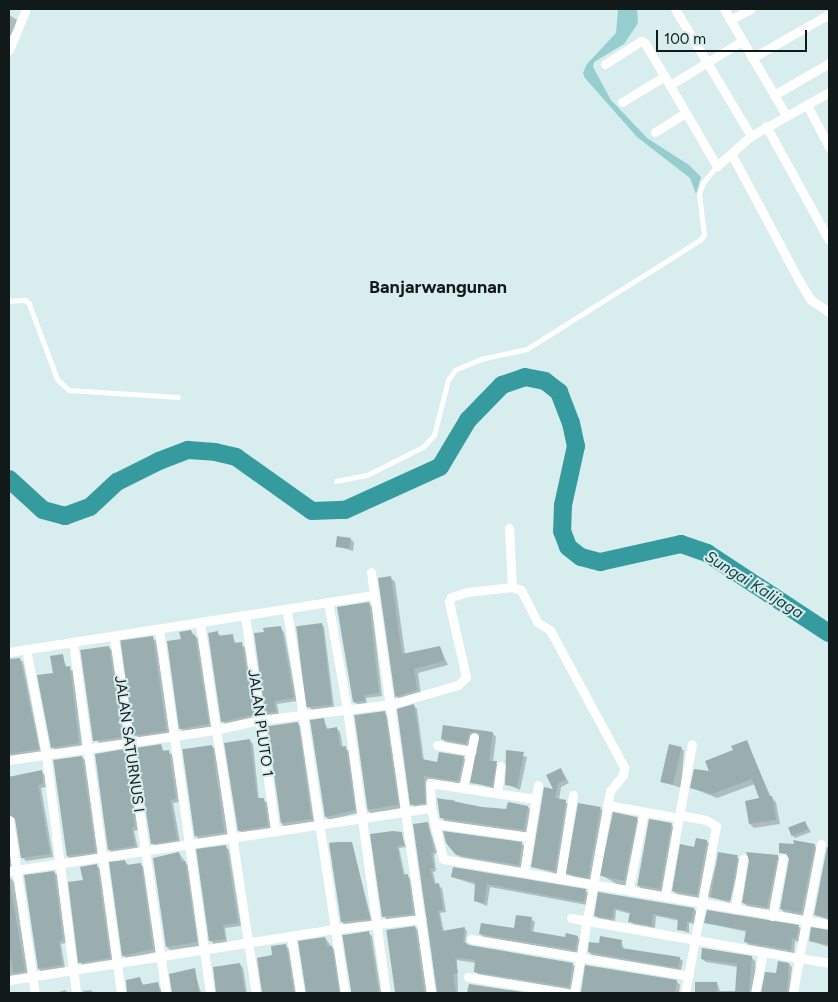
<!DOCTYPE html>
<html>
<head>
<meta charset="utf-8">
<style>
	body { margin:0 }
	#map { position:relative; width:838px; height:1002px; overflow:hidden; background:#d8eded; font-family:Figtree,sans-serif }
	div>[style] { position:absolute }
	.green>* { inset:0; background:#96cdcf }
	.shadow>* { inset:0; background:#0003; transform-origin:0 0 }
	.river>* { height:18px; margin:-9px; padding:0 9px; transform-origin:9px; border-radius:9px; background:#369b9f }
	.building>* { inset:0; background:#9aaeaf; transform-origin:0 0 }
	.service>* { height:4.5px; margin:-2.25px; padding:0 2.25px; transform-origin:2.25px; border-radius:2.25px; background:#fff }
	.minor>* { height:9px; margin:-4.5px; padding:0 4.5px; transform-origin:4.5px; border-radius:4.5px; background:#fff }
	span { translate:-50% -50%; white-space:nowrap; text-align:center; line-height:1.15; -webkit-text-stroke:4px #d8eded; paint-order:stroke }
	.street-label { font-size:15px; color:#111919 }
	.water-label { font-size:16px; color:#103e40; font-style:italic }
	.quarter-label { font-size:18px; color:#111919; font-weight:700 }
	.frame { position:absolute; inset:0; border:10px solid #111919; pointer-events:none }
	.scale { position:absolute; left:656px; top:30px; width:151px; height:22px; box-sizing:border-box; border:2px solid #111919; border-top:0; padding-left:6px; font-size:15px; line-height:18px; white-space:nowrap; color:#111919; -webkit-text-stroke:4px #d8eded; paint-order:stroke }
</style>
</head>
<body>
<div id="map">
	<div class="green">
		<div style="clip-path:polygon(618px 9px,637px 9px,638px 23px,624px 44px,594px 62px,593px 67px,611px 100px,647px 138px,689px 165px,701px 177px,696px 194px,690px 178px,637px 137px,585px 78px,583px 73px,587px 64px,616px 33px)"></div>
	</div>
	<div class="shadow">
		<div style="clip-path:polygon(9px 15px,17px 20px,12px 36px,9px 35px)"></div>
		<div style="clip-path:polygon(350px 539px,354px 542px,353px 551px,337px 546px)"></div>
		<div style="clip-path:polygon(391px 578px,395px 582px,405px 654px,440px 647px,448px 665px,418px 673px,421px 695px,401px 700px,396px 696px)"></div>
		<div style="clip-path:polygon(369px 603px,372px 607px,382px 696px,366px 698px,367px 704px,358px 705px,354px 702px)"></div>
		<div style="clip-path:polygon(321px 624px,324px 627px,334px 707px,312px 710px,309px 707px)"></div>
		<div style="clip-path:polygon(281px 629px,284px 632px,297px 701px,277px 704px,279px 715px,269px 716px,266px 713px)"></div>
		<div style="clip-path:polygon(191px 631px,198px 639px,211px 727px,183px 731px,180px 728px,182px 640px)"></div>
		<div style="clip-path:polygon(217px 632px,221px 636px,232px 635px,236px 644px,245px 647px,255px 718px,226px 725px,222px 721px)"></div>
		<div style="clip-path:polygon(152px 638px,156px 641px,170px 734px,139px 738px,136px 735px)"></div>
		<div style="clip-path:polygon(108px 647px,112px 650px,125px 740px,100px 744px,97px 740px)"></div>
		<div style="clip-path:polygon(62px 655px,67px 668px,73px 671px,82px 746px,56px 750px,52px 747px,55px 674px)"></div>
		<div style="clip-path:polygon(19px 659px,23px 662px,41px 753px,9px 760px,9px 660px)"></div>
		<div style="clip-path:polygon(414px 706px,417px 709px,424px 761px,438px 763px,463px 757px,466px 761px,461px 784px,427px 779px,427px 806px,415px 808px,412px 804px)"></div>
		<div style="clip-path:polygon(384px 713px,387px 716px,401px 808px,372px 814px,368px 811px)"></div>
		<div style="clip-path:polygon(324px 720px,328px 730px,336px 728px,340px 732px,343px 748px,349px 751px,357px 813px,329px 820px,326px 817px)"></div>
		<div style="clip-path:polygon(297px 723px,300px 726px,314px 822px,285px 827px,282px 824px)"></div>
		<div style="clip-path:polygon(444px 726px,492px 733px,496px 737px,493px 762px,500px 766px,495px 789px,472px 782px,481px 734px,473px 736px,469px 746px,446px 742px,442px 739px)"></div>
		<div style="clip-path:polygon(250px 741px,253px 744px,259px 800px,267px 802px,271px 829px,242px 833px,239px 830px)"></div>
		<div style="clip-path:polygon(747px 742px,771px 797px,776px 802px,780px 824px,754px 828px,750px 824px,761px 799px,755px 784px,717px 798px,692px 788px)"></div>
		<div style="clip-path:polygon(161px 745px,164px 752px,172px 754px,179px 802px,173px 803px,180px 842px,155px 846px,152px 843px)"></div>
		<div style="clip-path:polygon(212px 746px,215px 749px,228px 835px,199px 840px,196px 836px)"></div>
		<div style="clip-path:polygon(681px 748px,684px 751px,681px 788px,665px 782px)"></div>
		<div style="clip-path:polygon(124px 751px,127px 754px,138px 830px,134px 831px,138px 849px,112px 853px,109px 849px)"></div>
		<div style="clip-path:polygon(508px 752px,527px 757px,520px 790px,506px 784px)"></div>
		<div style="clip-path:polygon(82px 757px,85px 760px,98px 855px,71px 859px,67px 856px)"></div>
		<div style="clip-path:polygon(561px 769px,569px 783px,561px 787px,559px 800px,569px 804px,558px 874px,532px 867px)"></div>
		<div style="clip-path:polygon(41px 771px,45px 775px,46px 787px,41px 788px,53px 857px,26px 861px,22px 857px,15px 817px,9px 818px,9px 777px)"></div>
		<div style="clip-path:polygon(438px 799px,454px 800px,457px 805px,508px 810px,528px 807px,531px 811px,528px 833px,444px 821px)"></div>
		<div style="clip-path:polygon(600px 808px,603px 811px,591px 880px,572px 876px,568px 873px)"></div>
		<div style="clip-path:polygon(636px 818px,639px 821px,627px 886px,617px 884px,603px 876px)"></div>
		<div style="clip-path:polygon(805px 822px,811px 832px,795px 838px,792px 835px)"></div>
		<div style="clip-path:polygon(428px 824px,437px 852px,434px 855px,436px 871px,433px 872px,436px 885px,442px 888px,446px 912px,440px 913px,444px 932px,464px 928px,467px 931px,465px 944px,469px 946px,572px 964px,576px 967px,572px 990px,478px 974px,475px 971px,476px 963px,457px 960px,458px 993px,438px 993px,415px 825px)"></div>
		<div style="clip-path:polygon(671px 824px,674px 828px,663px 892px,641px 888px,637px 885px)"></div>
		<div style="clip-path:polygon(9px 832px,12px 868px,9px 872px)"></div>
		<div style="clip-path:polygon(401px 833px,406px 847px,399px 848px,405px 876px,410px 878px,416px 916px,386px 920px,372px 835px)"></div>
		<div style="clip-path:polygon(444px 833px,522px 844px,525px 847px,522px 868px,460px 857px)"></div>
		<div style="clip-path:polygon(706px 841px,710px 844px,700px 898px,677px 894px,673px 891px,695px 849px)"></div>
		<div style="clip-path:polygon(352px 843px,372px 922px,345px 925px,342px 922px)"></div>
		<div style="clip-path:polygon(814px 845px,817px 848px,804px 916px,784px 912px,781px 909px,790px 859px,781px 853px)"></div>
		<div style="clip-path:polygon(225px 846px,229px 850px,241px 926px,225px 928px,227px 942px,214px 944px,210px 940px)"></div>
		<div style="clip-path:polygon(828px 848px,829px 848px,829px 920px,815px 915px)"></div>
		<div style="clip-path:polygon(179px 853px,188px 866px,199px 946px,170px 950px,167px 947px)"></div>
		<div style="left:719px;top:853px;width:23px;height:45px;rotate:15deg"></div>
		<div style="clip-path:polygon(777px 856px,781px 859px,770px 910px,747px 906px,744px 903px)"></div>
		<div style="clip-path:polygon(125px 861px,129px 866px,140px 864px,144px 867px,156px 952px,127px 959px,123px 955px)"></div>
		<div style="clip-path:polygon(97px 866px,100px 869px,113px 961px,83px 966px,80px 962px,84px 881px)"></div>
		<div style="clip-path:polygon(54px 872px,57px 875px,66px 943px,61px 944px,65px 968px,42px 972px,39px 969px)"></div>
		<div style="clip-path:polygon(9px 877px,14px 882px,28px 974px,9px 978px)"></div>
		<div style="clip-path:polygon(452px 877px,586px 891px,589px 894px,587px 905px,490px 887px,487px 906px,475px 901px,476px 885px)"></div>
		<div style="clip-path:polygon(599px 894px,694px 909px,697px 912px,695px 924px,689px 923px,689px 933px,678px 929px,679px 921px,667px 918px,656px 916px,655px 928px,633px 924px,631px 914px,616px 910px,615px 921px,598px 918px,595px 915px)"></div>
		<div style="clip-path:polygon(531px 919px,535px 922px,533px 932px,566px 938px,577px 937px,581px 940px,578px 953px,484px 937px,480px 934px,515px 929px)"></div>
		<div style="clip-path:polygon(706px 923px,798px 926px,802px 930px,799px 942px,795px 941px,794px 953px,749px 945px,746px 942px,747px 932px)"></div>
		<div style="clip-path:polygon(415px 927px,418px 930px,427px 993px,396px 993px,388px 930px)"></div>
		<div style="clip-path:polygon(829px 931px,829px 947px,810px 941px)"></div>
		<div style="clip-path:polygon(368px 933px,372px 936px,381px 993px,352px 993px)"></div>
		<div style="clip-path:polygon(325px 938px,335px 951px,341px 993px,307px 993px)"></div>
		<div style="clip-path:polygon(621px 941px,624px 949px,679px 958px,683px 961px,681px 970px,592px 955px,589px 952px,600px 945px)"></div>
		<div style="clip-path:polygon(286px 946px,289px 949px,296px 993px,263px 993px,258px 959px,273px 956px)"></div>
		<div style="clip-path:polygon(751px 957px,755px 961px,756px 975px,752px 993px,697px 993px,697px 984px,717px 983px,720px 991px,736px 991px,738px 967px,706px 962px,702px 959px)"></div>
		<div style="clip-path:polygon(240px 964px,243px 968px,247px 993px,218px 993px,214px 968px)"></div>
		<div style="clip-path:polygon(789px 964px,792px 967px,789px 993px,762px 993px,766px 973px,777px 975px)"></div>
		<div style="clip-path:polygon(586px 966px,677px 982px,680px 985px,679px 993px,582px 993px)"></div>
		<div style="clip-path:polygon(194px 969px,201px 993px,173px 993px,174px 993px)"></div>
		<div style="clip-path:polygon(140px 979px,144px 986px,158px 983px,162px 993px,129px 993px,127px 981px)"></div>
		<div style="clip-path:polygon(470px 985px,527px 993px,469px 993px)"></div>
		<div style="clip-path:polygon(65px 990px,68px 993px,56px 993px)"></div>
		<div style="clip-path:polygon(91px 990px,94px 993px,84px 993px,83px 991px)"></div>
	</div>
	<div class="river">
		<div style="left:9px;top:479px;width:46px;rotate:42.4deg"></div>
		<div style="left:43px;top:510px;width:23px;rotate:15deg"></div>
		<div style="left:65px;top:516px;width:27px;rotate:-20deg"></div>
		<div style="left:90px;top:507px;width:37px;rotate:-43deg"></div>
		<div style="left:117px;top:482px;width:47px;rotate:-26.6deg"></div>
		<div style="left:159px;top:461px;width:31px;rotate:-21deg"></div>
		<div style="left:188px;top:450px;width:27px;rotate:4deg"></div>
		<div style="left:215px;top:452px;width:22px;rotate:13deg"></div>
		<div style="left:236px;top:457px;width:93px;rotate:35.4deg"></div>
		<div style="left:312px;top:511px;width:33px;rotate:-2deg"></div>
		<div style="left:345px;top:510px;width:104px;rotate:-24.4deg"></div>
		<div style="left:440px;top:467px;width:55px;rotate:-59.2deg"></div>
		<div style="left:468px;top:420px;width:49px;rotate:-45.8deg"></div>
		<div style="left:502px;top:385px;width:24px;rotate:-19deg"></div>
		<div style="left:525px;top:377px;width:20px;rotate:11deg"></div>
		<div style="left:545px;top:381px;width:18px;rotate:38deg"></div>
		<div style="left:559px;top:392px;width:33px;rotate:69deg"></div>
		<div style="left:571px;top:423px;width:24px;rotate:78deg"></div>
		<div style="left:576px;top:446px;width:60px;rotate:102.4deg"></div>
		<div style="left:563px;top:505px;width:26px;rotate:92deg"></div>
		<div style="left:562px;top:531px;width:17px;rotate:69deg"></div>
		<div style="left:568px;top:547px;width:16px;rotate:38deg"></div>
		<div style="left:581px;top:557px;width:20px;rotate:15deg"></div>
		<div style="left:600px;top:562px;width:83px;rotate:-12.5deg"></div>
		<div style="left:681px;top:544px;width:28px;rotate:19deg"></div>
		<div style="left:707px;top:553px;width:146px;rotate:33.3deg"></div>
	</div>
	<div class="building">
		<div style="left:337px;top:536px;width:14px;height:11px;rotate:8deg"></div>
		<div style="clip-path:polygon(391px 576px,402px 654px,440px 646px,444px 661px,414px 669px,417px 690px,395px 697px,378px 578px)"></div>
		<div style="clip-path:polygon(369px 602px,379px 693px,364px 695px,365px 701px,353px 702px,337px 607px)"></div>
		<div style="left:322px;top:623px;width:82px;height:26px;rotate:83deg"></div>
		<div style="clip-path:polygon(281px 626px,294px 698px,274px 701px,276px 712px,265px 713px,254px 633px,264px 632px,263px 628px)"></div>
		<div style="clip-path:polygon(191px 630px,192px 635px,195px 635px,209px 724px,179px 729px,167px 641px,181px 639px,179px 632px)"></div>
		<div style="clip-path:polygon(218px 631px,218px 636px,233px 634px,234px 643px,242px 642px,253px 715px,221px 722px,208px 633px)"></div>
		<div style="left:153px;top:636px;width:96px;height:33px;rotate:82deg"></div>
		<div style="left:109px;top:646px;width:92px;height:29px;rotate:82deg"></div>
		<div style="clip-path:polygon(63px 654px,65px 667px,70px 666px,79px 743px,51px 748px,37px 675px,53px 673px,50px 656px)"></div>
		<div style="clip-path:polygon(20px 658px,39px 749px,9px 754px,9px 659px)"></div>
		<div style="clip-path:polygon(414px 704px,422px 759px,437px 762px,439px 752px,464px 756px,458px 781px,424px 776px,425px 803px,410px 805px,397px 709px)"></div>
		<div style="left:385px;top:711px;width:95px;height:31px;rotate:82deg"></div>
		<div style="clip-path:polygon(324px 718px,326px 729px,337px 727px,340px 747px,346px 746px,355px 810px,325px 817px,310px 720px)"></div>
		<div style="left:298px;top:722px;width:98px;height:31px;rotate:82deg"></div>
		<div style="clip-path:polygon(443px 725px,493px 732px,489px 761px,497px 761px,492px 786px,470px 783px,479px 733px,470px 732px,466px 744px,441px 739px)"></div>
		<div style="clip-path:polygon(250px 739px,257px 798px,264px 798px,268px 826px,238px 831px,224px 743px)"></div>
		<div style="clip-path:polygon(747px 740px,769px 796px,772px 796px,776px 820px,749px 824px,745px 801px,759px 798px,752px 779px,712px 794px,690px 788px,694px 769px,709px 771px,705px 761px,733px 750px,731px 746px)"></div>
		<div style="clip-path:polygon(161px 744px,162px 751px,169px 750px,176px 799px,170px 800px,177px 840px,151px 844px,136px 748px)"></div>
		<div style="left:669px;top:744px;width:13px;height:39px;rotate:13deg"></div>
		<div style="left:212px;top:745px;width:88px;height:30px;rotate:82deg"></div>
		<div style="clip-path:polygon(124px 749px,135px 827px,132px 828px,135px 846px,108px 850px,95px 754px)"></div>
		<div style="clip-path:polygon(506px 750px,524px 752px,517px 787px,505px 785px)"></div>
		<div style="left:82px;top:756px;width:97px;height:29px;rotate:82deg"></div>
		<div style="clip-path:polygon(561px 768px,566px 780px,558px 783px,555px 798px,566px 800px,555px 871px,531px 867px,544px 787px,553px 789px,546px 775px)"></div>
		<div style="clip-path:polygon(42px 770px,43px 784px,38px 785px,50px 854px,21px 858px,15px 819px,10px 814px,9px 777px)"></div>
		<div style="clip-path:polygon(437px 798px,482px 807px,506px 809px,508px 802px,528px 806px,524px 830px,440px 818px)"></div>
		<div style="left:578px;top:803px;width:23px;height:72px;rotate:10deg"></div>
		<div style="left:613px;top:812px;width:25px;height:65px;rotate:12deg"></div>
		<div style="left:649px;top:819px;width:23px;height:67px;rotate:10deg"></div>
		<div style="left:805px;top:821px;width:9px;height:18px;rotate:69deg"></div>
		<div style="clip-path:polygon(428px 822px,434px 852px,431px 852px,434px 868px,430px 869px,434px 884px,439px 883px,443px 910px,438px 910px,442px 931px,465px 927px,463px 941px,469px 945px,573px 963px,569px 987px,474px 972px,475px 960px,455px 958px,458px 973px,453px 974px,456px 993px,437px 993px,413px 824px)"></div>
		<div style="clip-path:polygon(393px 831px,402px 832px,404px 845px,397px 846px,403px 875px,408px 874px,413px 914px,382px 917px,370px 834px)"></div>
		<div style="clip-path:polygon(443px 831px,522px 842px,519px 865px,456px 855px,446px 843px)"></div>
		<div style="clip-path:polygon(696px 838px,707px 840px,697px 895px,672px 891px,680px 844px,694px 847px)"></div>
		<div style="clip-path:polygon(793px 840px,815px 844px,801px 913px,780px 909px,789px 859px,787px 853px,779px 853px,779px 843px,794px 844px)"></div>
		<div style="clip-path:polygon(337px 842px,352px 842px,370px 919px,341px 922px,329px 843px)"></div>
		<div style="clip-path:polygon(226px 845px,238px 923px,223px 925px,225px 939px,209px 941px,196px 849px)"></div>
		<div style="clip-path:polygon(827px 847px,829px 847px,829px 918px,814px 915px)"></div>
		<div style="clip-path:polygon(179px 852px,181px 862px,185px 861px,197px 942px,166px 947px,153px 858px)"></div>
		<div style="left:718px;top:852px;width:20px;height:46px;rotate:9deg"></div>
		<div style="clip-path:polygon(746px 852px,778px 855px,767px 907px,742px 903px,749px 860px)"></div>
		<div style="clip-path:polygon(125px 860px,126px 865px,141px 863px,153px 949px,122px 956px,109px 862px)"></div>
		<div style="clip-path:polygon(97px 864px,110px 958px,78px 963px,68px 882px,83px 880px,80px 867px)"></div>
		<div style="clip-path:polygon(453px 867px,586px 889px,584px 902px,487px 884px,484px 903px,474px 901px,475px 882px,451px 877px)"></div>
		<div style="clip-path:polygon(54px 871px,63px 940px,59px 941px,62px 965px,38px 969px,24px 875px)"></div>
		<div style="clip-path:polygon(9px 877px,25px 971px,13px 973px,9px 945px)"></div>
		<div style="clip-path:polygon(598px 892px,694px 908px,692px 921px,687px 921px,686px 931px,677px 930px,678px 919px,653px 914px,652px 926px,628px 922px,630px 912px,614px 908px,612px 919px,594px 916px)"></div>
		<div style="clip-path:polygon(707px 910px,799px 925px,796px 939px,792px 938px,791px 950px,744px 942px,746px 930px,704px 923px)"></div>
		<div style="clip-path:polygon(516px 915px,532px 917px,530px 931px,565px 937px,566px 933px,578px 936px,575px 950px,479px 934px,481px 923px,514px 928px)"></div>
		<div style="left:415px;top:926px;width:68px;height:29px;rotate:82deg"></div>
		<div style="clip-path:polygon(811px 927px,829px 930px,829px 945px,809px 941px)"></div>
		<div style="left:369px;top:931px;width:63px;height:27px;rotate:81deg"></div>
		<div style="clip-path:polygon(600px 936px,622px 940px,621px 948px,680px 957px,678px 968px,588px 952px,589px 942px,599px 943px)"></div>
		<div style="clip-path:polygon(325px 937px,327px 947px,332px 946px,339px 993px,306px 993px,298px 941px)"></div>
		<div style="clip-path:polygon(286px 944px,294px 993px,262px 993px,257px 958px,272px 955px,271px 946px)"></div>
		<div style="clip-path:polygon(702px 948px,752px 956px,749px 993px,735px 993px,737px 964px,701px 959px)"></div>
		<div style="clip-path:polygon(778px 961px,789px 963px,787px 993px,761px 993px,765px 972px,776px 973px)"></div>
		<div style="clip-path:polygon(240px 963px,245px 993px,216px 993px,213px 967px)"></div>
		<div style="clip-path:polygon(585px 965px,677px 980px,675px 993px,581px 992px)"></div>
		<div style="clip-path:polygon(195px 968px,199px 993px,172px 993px,169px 974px)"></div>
		<div style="clip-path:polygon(140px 977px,142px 985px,158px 982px,160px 993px,127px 993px,126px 980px)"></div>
		<div style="left:695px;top:982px;width:22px;height:11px"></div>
		<div style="clip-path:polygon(469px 984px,529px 993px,467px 993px)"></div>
	</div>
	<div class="service">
		<div style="left:9px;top:301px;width:16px;rotate:-4deg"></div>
		<div style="left:25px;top:300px;width:5px;rotate:37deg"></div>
		<div style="left:29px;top:303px;width:82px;rotate:69.4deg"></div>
		<div style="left:58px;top:380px;width:15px;rotate:42deg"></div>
		<div style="left:69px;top:390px;width:109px;rotate:3.7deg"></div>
		<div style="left:336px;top:481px;width:32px;rotate:-11deg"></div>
		<div style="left:367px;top:475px;width:63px;rotate:-26.6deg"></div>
		<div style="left:423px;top:447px;width:16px;rotate:-47deg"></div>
		<div style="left:434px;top:435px;width:57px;rotate:-75.7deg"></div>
		<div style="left:448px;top:380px;width:12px;rotate:-55deg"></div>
		<div style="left:455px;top:370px;width:28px;rotate:-23deg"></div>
		<div style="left:481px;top:359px;width:47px;rotate:-12.3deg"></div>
		<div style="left:527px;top:349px;width:204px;rotate:-32.2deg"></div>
		<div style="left:700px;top:240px;width:6px;rotate:-51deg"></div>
		<div style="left:704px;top:235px;width:41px;rotate:-97deg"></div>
		<div style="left:699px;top:194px;width:12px;rotate:-70deg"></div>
		<div style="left:703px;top:183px;width:22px;rotate:-51deg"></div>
	</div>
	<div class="minor">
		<div style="left:675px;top:9px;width:148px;rotate:59.1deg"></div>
		<div style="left:724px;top:9px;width:123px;rotate:59.7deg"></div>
		<div style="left:730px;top:20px;width:24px;rotate:-28deg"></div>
		<div style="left:9px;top:50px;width:44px;rotate:-67.5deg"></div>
		<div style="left:752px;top:58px;width:89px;rotate:-29.7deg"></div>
		<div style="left:605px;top:64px;width:43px;rotate:-32.6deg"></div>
		<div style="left:641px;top:41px;width:4px;rotate:27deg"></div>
		<div style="left:645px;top:43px;width:143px;rotate:59.7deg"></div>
		<div style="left:717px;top:166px;width:45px;rotate:-41.4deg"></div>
		<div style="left:751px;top:136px;width:90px;rotate:-29.4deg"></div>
		<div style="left:670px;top:85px;width:84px;rotate:-31.4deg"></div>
		<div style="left:774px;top:95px;width:64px;rotate:-30.2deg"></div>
		<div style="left:622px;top:102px;width:50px;rotate:-31.2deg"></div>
		<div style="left:807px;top:105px;width:47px;rotate:62.4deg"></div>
		<div style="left:766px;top:126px;width:130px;rotate:61.1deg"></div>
		<div style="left:655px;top:132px;width:36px;rotate:-32deg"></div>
		<div style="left:732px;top:155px;width:146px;rotate:61.9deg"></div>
		<div style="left:801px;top:284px;width:19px;rotate:58deg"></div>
		<div style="left:811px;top:300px;width:22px;rotate:34deg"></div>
		<div style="left:509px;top:528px;width:59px;rotate:87.1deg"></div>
		<div style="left:371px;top:572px;width:425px;rotate:81.9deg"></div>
		<div style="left:328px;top:602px;width:109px;rotate:79.9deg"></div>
		<div style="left:347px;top:709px;width:287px;rotate:82.2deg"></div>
		<div style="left:287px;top:611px;width:386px;rotate:81.4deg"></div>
		<div style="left:245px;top:616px;width:216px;rotate:82deg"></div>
		<div style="left:200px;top:624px;width:373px;rotate:81.4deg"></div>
		<div style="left:159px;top:630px;width:367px;rotate:82deg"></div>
		<div style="left:114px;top:638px;width:359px;rotate:81.7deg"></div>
		<div style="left:73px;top:643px;width:353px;rotate:82.2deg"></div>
		<div style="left:26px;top:649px;width:108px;rotate:79.3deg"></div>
		<div style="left:46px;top:755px;width:240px;rotate:82.8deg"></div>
		<div style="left:9px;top:652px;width:369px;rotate:-8.9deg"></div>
		<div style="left:437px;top:745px;width:35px;rotate:10deg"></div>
		<div style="left:9px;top:760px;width:207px;rotate:-8.3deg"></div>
		<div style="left:214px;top:730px;width:47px;rotate:-12.3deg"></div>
		<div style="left:260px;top:720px;width:133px;rotate:-6.9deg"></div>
		<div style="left:392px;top:704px;width:69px;rotate:-16.1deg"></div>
		<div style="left:458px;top:685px;width:11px;rotate:-45deg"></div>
		<div style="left:466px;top:677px;width:77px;rotate:-102.8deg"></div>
		<div style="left:449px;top:602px;width:5px;rotate:-68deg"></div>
		<div style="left:451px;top:597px;width:17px;rotate:-17deg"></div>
		<div style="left:467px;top:592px;width:45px;rotate:-6.3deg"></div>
		<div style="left:512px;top:587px;width:9px;rotate:18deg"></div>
		<div style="left:521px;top:590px;width:36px;rotate:63deg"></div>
		<div style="left:537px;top:622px;width:15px;rotate:32deg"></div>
		<div style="left:550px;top:630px;width:156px;rotate:61.6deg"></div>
		<div style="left:624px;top:767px;width:8px;rotate:97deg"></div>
		<div style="left:623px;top:775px;width:21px;rotate:129deg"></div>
		<div style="left:610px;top:791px;width:205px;rotate:100.1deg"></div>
		<div style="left:463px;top:788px;width:52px;rotate:-77.8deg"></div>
		<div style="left:497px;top:793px;width:27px;rotate:-82deg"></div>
		<div style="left:535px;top:799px;width:106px;rotate:-171.3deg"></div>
		<div style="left:430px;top:783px;width:25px;rotate:88deg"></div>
		<div style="left:431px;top:808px;width:52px;rotate:76.8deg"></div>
		<div style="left:443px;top:859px;width:391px;rotate:9.6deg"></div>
		<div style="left:607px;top:805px;width:73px;rotate:10.2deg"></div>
		<div style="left:680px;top:815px;width:26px;rotate:11deg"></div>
		<div style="left:706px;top:820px;width:12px;rotate:31deg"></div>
		<div style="left:716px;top:826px;width:170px;rotate:100.5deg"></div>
		<div style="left:9px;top:820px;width:175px;rotate:81.5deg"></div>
		<div style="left:437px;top:824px;width:93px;rotate:8deg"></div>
		<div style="left:9px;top:871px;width:427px;rotate:-8.5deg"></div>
		<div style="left:524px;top:872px;width:88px;rotate:-80.9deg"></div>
		<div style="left:560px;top:878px;width:84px;rotate:-81.1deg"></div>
		<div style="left:629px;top:888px;width:78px;rotate:-79deg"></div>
		<div style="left:665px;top:895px;width:153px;rotate:-79.9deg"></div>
		<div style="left:735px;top:909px;width:51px;rotate:-80.9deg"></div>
		<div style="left:772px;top:916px;width:59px;rotate:-79.3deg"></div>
		<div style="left:571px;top:918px;width:231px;rotate:10deg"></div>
		<div style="left:799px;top:958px;width:116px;rotate:-79.1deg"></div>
		<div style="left:291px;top:936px;width:58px;rotate:81deg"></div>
		<div style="left:471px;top:939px;width:221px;rotate:9.6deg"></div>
		<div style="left:468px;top:977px;width:100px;rotate:9.2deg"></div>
		<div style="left:9px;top:980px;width:331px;rotate:-8.9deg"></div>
		<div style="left:336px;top:929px;width:86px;rotate:-6.7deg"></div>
		<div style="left:755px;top:993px;width:42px;rotate:-79deg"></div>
		<div style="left:793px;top:993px;width:36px;rotate:-80deg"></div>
		<div style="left:799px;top:958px;width:30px;rotate:9deg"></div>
	</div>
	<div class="street-label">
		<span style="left:260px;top:723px;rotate:82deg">JALAN PLUTO 1</span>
		<span style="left:129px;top:744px;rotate:82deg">JALAN SATURNUS I</span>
	</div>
	<div class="water-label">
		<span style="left:754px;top:585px;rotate:32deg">Sungai Kalijaga</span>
	</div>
	<div class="quarter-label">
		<span style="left:438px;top:287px">Banjarwangunan</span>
	</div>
	<div class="frame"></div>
	<div class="scale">100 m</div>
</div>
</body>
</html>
